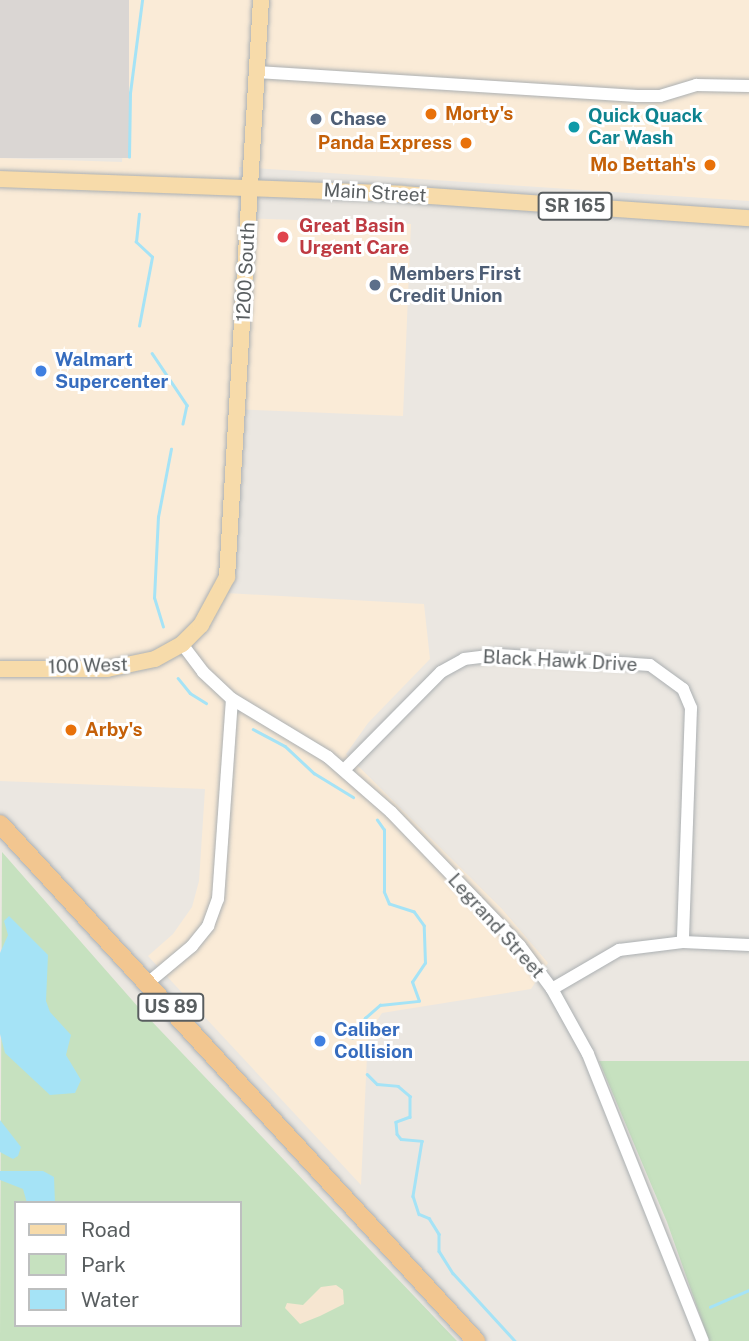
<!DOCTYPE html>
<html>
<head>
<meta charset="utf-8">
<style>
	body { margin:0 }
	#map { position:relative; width:749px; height:1341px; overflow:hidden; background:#ebe7e1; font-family:"Public Sans",sans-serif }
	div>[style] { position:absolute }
	.commercial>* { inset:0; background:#faebd7 }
	.industrial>* { inset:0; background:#dad6d3; transform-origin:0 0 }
	.green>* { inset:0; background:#c6e1bf }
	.sand>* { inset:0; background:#f6e6d1 }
	.water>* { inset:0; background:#a5e3f6 }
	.stream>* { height:2.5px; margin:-1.25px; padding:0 1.25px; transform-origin:1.25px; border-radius:1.25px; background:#a5e3f6 }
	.roads { filter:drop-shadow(0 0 2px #acb0b2) drop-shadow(0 0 2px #acb0b2) }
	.minor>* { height:12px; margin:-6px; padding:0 6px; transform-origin:6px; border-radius:6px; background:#fff }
	.major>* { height:16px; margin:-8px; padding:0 8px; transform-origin:8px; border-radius:8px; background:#f7dbaa }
	.highway>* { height:18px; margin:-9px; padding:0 9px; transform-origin:9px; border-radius:9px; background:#f2c690 }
	.dots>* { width:19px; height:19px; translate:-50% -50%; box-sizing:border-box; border:4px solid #fff; border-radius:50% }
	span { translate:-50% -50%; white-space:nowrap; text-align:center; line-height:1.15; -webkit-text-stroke:6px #fff; paint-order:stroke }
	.shield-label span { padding:2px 5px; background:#fff; border:2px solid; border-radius:5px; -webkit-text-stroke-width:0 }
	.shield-label { font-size:18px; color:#595e60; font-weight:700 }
	.food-label { font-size:19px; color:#c56008; font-weight:700 }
	.left { translate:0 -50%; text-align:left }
	.right { translate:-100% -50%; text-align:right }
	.culture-label { font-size:19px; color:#0d838f; font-weight:700 }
	.service-label { font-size:19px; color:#4e5e75; font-weight:700 }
	.street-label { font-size:19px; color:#595e60 }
	.health-label { font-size:19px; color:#be3a42; font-weight:700 }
	.shop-label { font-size:19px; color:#366cbe; font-weight:700 }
	.legend { position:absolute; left:14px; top:1201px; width:228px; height:126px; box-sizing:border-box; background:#fff; border:2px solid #bdbfbf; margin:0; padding:9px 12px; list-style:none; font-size:21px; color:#595e60 }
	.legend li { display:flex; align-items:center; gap:14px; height:35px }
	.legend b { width:35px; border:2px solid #bdbfbf }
</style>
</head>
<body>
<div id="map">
	<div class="commercial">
		<div style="clip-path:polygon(129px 0,749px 0,749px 201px,239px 167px,238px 218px,411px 224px,403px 416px,232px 409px,226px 593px,424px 604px,430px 659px,368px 723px,346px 754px,502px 909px,548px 963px,531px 989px,382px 1013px,368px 1034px,361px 1185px,148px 956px,173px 934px,192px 907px,199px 881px,205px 789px,0 781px,0 158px,122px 162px)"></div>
	</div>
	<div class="industrial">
		<div style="left:0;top:0;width:129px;height:158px"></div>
	</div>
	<div class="green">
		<div style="clip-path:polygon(evenodd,2px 852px,139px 1008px,457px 1341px,0 1341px,2px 852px,16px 1203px,240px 1203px,240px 1325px,16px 1325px,16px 1203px)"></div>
		<div style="clip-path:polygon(599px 1061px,749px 1061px,749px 1341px,709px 1341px,667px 1222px)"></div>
	</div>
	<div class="sand">
		<div style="clip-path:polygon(336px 1285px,343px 1290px,344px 1304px,320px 1316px,300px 1324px,285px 1308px,287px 1303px,303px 1305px,321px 1287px)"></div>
	</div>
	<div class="water">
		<div style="clip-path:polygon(9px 916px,48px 955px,46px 1001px,50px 1012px,71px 1035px,66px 1055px,81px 1080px,75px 1093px,50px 1095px,5px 1053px,0 1034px,0 953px,8px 935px,4px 921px)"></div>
		<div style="clip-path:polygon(0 1120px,21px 1147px,18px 1156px,13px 1159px,0 1152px)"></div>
		<div style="clip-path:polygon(0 1171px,43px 1171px,54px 1177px,55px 1203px,27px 1203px,23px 1189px,0 1180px)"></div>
	</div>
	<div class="stream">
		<div style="left:129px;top:157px;width:64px;rotate:-89.1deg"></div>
		<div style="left:130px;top:93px;width:94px;rotate:-82.6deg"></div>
		<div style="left:139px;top:326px;width:70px;rotate:-79.3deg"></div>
		<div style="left:152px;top:257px;width:22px;rotate:-137deg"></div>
		<div style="left:136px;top:242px;width:28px;rotate:-84deg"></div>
		<div style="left:152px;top:353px;width:63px;rotate:56.1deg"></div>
		<div style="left:187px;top:405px;width:19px;rotate:102deg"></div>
		<div style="left:163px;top:627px;width:30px;rotate:-107deg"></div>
		<div style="left:154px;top:598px;width:81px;rotate:-87.2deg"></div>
		<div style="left:158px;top:517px;width:69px;rotate:-79.2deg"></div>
		<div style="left:178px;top:678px;width:19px;rotate:51deg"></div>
		<div style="left:190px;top:693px;width:19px;rotate:32deg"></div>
		<div style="left:253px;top:729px;width:36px;rotate:28deg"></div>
		<div style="left:285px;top:746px;width:40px;rotate:43deg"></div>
		<div style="left:314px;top:773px;width:46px;rotate:31.6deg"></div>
		<div style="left:352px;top:1038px;width:24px;rotate:-57deg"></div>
		<div style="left:365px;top:1018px;width:20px;rotate:-41deg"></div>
		<div style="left:380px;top:1005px;width:39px;rotate:-6deg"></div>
		<div style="left:419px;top:1001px;width:20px;rotate:-110deg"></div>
		<div style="left:412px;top:982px;width:23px;rotate:-56deg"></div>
		<div style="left:425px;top:963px;width:37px;rotate:-92deg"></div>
		<div style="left:424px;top:926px;width:17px;rotate:-126deg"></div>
		<div style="left:414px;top:912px;width:26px;rotate:-162deg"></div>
		<div style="left:389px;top:904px;width:13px;rotate:-113deg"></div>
		<div style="left:384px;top:892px;width:62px;rotate:-90deg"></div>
		<div style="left:384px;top:830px;width:12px;rotate:-125deg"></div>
		<div style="left:367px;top:1074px;width:14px;rotate:45deg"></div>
		<div style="left:377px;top:1084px;width:21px;rotate:5deg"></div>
		<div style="left:398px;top:1086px;width:16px;rotate:40deg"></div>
		<div style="left:410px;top:1096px;width:21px;rotate:90deg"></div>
		<div style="left:410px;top:1117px;width:15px;rotate:160deg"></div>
		<div style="left:396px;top:1122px;width:12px;rotate:85deg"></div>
		<div style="left:397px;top:1134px;width:6px;rotate:51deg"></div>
		<div style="left:401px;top:1139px;width:21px;rotate:5deg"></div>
		<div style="left:422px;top:1141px;width:56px;rotate:99.3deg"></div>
		<div style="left:413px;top:1196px;width:19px;rotate:72deg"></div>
		<div style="left:419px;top:1214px;width:11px;rotate:22deg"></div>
		<div style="left:429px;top:1218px;width:19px;rotate:58deg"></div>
		<div style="left:439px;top:1234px;width:17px;rotate:90deg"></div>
		<div style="left:439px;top:1251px;width:26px;rotate:58deg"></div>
		<div style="left:453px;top:1273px;width:92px;rotate:47.6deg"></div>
		<div style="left:710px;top:1307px;width:43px;rotate:-23.6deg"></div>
	</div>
	<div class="roads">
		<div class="minor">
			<div style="left:257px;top:72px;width:381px;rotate:3.6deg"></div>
			<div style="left:637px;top:96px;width:23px"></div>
			<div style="left:660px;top:96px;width:38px;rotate:-17deg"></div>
			<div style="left:696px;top:85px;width:53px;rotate:1.1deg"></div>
			<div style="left:182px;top:644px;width:35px;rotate:53deg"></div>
			<div style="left:203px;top:672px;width:40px;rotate:43deg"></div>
			<div style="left:232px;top:699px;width:112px;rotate:31.1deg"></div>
			<div style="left:328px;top:757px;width:84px;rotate:41.1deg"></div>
			<div style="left:391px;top:812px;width:186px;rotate:46.1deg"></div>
			<div style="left:520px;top:946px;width:54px;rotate:53.3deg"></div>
			<div style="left:552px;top:989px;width:74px;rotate:61deg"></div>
			<div style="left:588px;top:1054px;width:309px;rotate:68.2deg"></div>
			<div style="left:344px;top:770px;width:138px;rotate:-45.3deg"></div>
			<div style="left:441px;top:672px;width:26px;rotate:-29deg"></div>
			<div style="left:464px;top:659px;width:35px;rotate:-7deg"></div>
			<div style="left:499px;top:655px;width:151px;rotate:3.8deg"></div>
			<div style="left:650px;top:665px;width:41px;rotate:36deg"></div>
			<div style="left:683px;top:689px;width:21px;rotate:67deg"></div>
			<div style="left:691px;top:708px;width:234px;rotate:92deg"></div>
			<div style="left:149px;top:982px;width:56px;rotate:-39.9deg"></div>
			<div style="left:192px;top:946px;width:26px;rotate:-51deg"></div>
			<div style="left:208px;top:926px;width:29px;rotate:-70deg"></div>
			<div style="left:218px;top:899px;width:200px;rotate:-86deg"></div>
			<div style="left:552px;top:989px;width:78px;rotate:-30.2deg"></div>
			<div style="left:619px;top:950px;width:64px;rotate:-7.1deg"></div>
			<div style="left:683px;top:942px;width:66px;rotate:2.6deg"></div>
		</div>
		<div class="major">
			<div style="left:0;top:179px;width:402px;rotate:2.1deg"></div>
			<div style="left:402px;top:194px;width:348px;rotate:4deg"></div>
			<div style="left:0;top:669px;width:107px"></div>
			<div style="left:107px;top:669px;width:49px;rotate:-11.8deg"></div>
			<div style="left:155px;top:659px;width:31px;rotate:-29deg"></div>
			<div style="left:182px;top:644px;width:27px;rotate:-45deg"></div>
			<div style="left:201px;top:625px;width:55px;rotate:-61.6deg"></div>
			<div style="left:227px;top:577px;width:578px;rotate:-86.63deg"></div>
		</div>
		<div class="highway">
			<div style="left:0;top:824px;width:703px;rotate:47.36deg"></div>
		</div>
	</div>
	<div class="dots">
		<div style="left:431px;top:114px;background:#e8710a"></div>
		<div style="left:316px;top:119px;background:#5c6f8a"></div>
		<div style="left:574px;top:127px;background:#0f9aa8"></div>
		<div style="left:466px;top:143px;background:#e8710a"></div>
		<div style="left:710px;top:165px;background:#e8710a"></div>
		<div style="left:283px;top:237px;background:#e0444e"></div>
		<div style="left:375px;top:285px;background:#5c6f8a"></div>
		<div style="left:41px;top:371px;background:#3f7fe0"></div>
		<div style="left:71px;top:730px;background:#e8710a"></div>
		<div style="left:320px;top:1041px;background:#3f7fe0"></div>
	</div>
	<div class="shield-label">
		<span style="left:575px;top:206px">SR 165</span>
		<span style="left:171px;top:1007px">US 89</span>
	</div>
	<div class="food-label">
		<span class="left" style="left:445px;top:114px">Morty's</span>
		<span class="right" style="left:452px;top:143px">Panda Express</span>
		<span class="right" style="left:696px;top:165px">Mo Bettah's</span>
		<span class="left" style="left:85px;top:730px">Arby's</span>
	</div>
	<div class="culture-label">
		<span class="left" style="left:588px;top:127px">Quick Quack<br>Car Wash</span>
	</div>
	<div class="service-label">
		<span class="left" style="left:330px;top:119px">Chase</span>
		<span class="left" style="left:389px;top:285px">Members First<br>Credit Union</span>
	</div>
	<div class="street-label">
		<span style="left:375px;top:193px;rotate:3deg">Main Street</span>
		<span style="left:246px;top:272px;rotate:-87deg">1200 South</span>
		<span style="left:560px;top:661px;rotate:3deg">Black Hawk Drive</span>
		<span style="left:88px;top:666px;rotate:-2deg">100 West</span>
		<span style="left:496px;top:926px;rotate:48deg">Legrand Street</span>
	</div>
	<div class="health-label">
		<span class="left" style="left:299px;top:237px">Great Basin<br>Urgent Care</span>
	</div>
	<div class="shop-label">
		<span class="left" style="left:55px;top:371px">Walmart<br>Supercenter</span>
		<span class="left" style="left:334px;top:1041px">Caliber<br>Collision</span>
	</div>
	<ul class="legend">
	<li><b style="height:9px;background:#f7dbaa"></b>Road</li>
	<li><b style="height:19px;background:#c6e1bf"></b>Park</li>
	<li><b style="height:19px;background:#a5e3f6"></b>Water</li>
	</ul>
</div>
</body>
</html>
